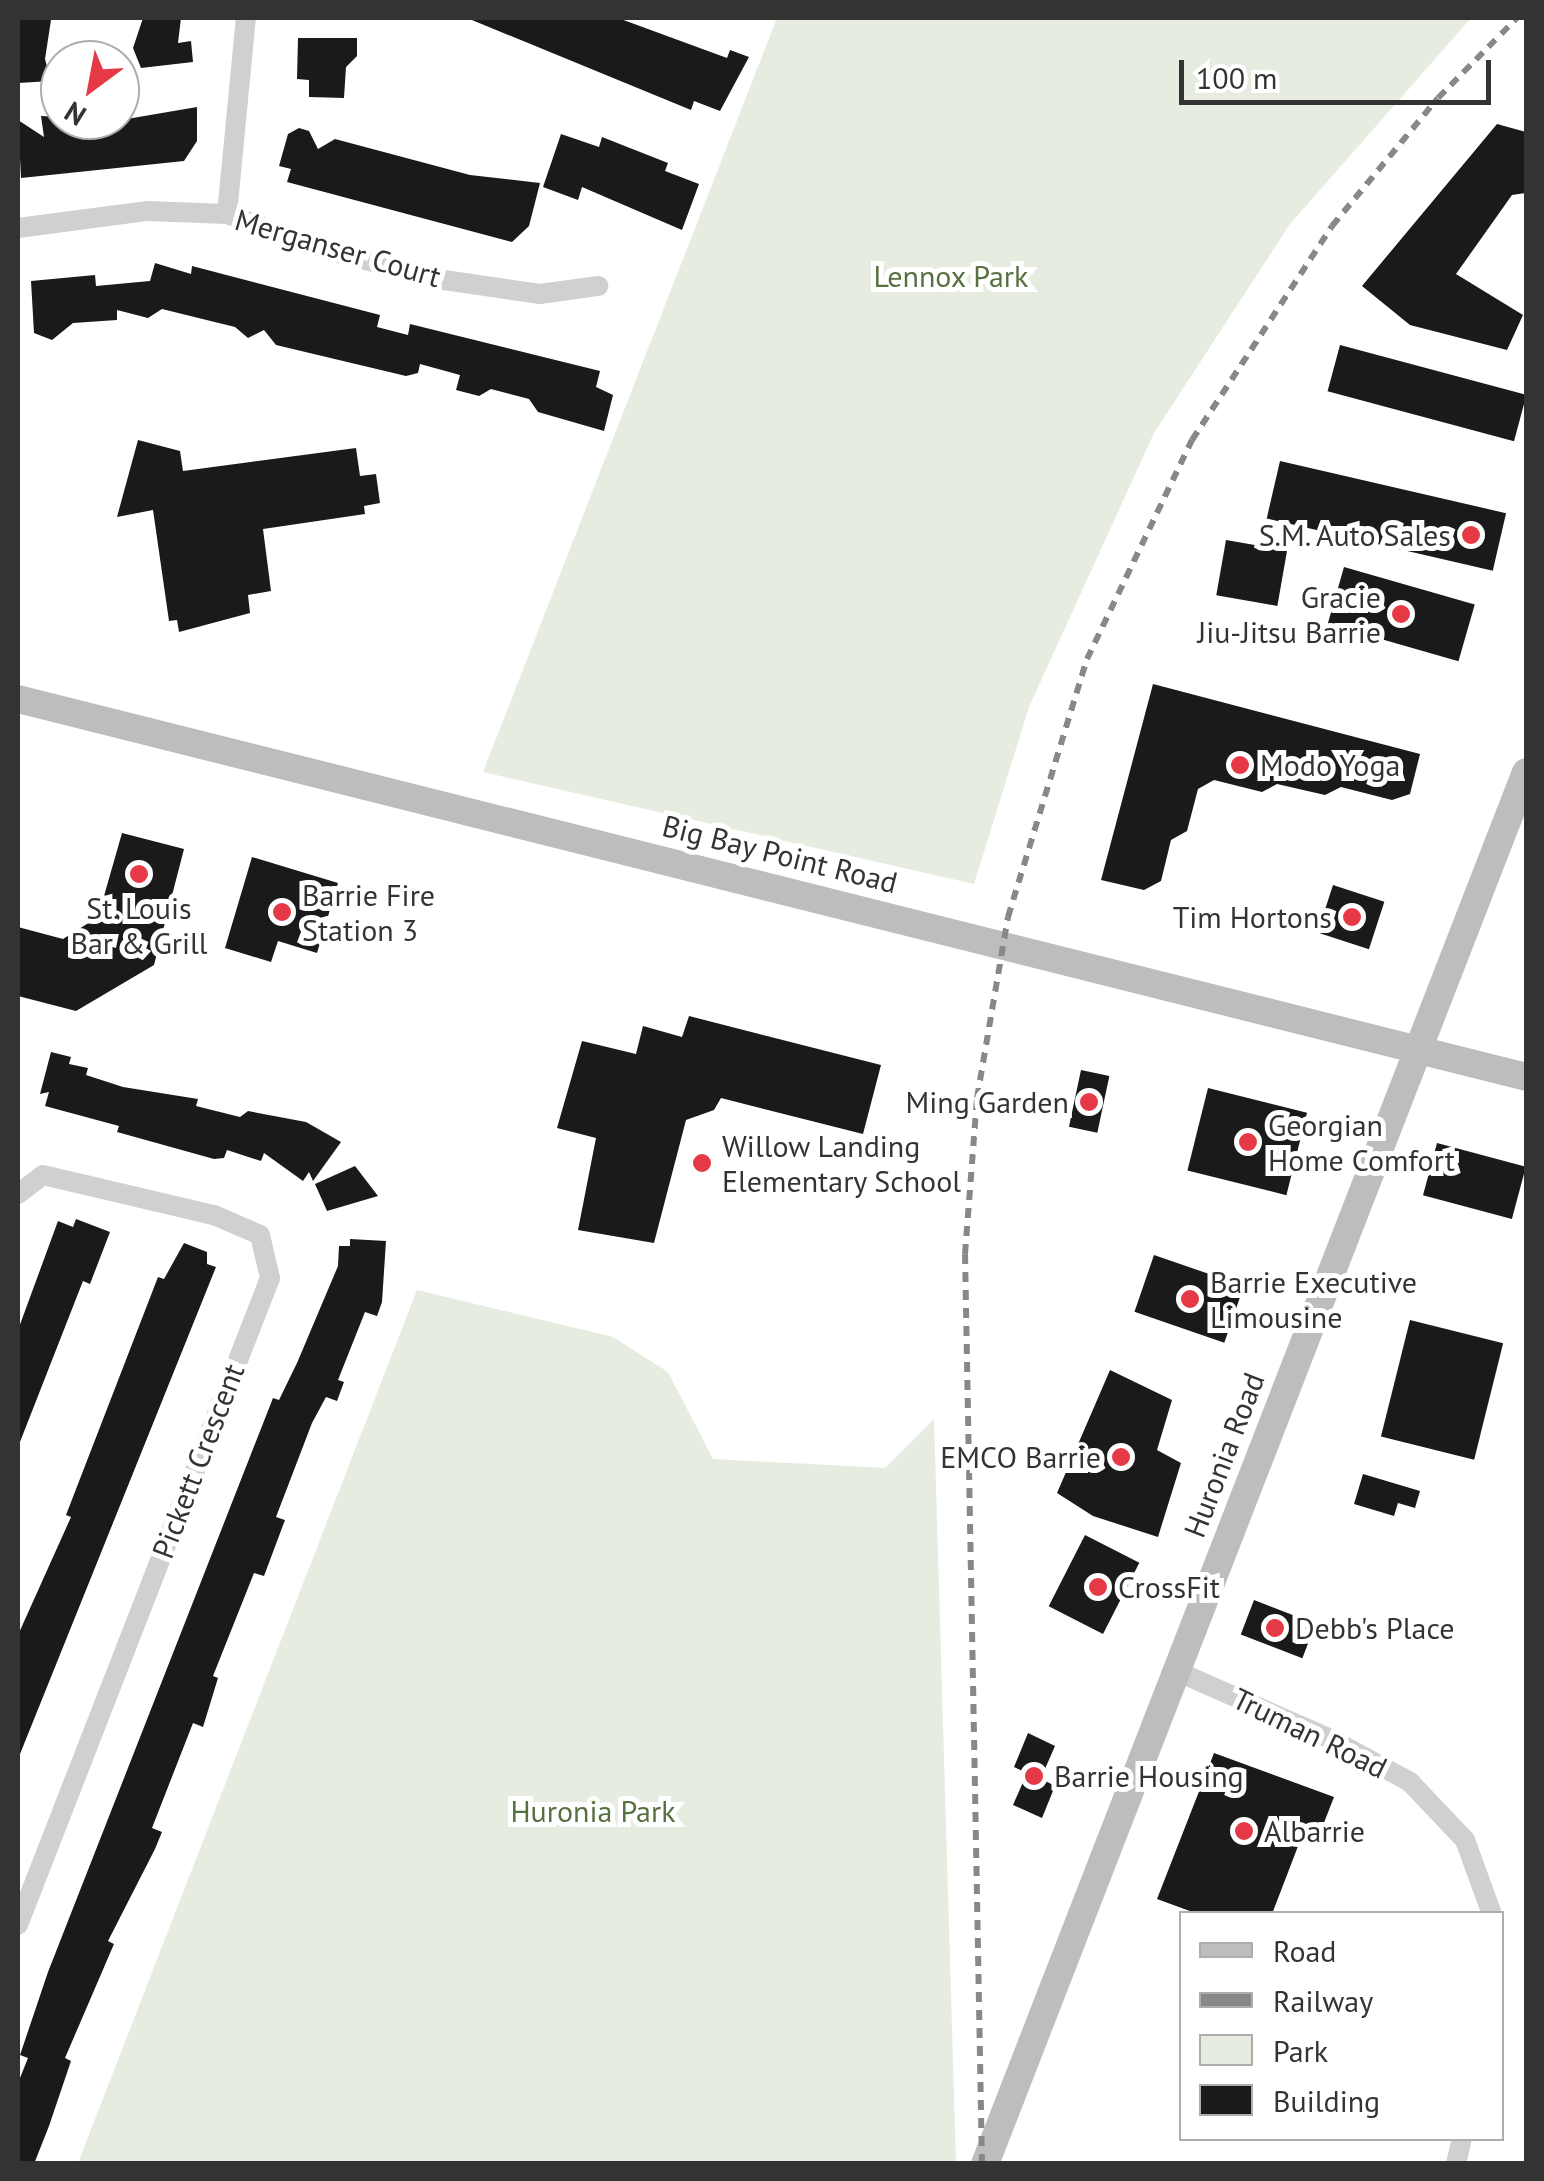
<!DOCTYPE html>
<html>
<head>
<meta charset="utf-8">
<style>
	body { margin:0 }
	#map { position:relative; width:1544px; height:2181px; overflow:hidden; background:#fff; font-family:"PT Sans",sans-serif }
	div>[style] { position:absolute }
	.green>* { inset:0; background:#e6ecdf }
	.building>* { inset:0; background:#1a1a1a; transform-origin:0 0 }
	.street>* { height:20px; margin:-10px; padding:0 10px; transform-origin:10px; border-radius:10px; background:#d0d0d0 }
	.secondary>* { height:28px; margin:-14px; padding:0 14px; transform-origin:14px; border-radius:14px; background:#bdbdbd }
	.rail>* { height:6px; margin-top:-3px; transform-origin:0; background:repeating-linear-gradient(90deg,#888 0 10px,transparent 0 18px) }
	.dots>* { width:28px; height:28px; translate:-50% -50%; box-sizing:border-box; border:5px solid #fff; border-radius:50% }
	span { translate:-50% -50%; white-space:nowrap; text-align:center; line-height:1.15; -webkit-text-stroke:10px #fff; paint-order:stroke }
	.street-label { font-size:30px; color:#333 }
	.park-label { font-size:30px; color:#56703f }
	.poi-label { font-size:30px; color:#333 }
	.right { translate:-100% -50%; text-align:right }
	.left { translate:0 -50%; text-align:left }
	.frame { position:absolute; inset:0; border:20px solid #333; pointer-events:none }
	.legend { position:absolute; left:1179px; top:1911px; width:325px; height:230px; box-sizing:border-box; background:#fff; border:2px solid #adadad; margin:0; padding:12px 18px; list-style:none; font-size:30px; color:#333 }
	.legend li { display:flex; align-items:center; gap:20px; height:50px }
	.legend b { width:50px; border:2px solid #adadad }
	.north { position:absolute; left:40px; top:40px; width:100px; height:100px; box-sizing:border-box; background:#fff; border:2px solid #adadad; border-radius:50%; rotate:212deg; font-size:28px; font-weight:700; line-height:40px; text-align:center; color:#333 }
	.north::after { content:''; display:block; margin:auto; width:35px; height:45px; background:#e63946; clip-path:polygon(50% 0,100% 100%,50% 72%,0 100%) }
	.scale { position:absolute; left:1179px; top:60px; width:312px; height:45px; box-sizing:border-box; border:5px solid #333; border-top:0; padding-left:12px; font-size:30px; line-height:35px; white-space:nowrap; color:#333; -webkit-text-stroke:8px #fff; paint-order:stroke }
</style>
</head>
<body>
<div id="map">
	<div class="green">
		<div style="clip-path:polygon(777px 18px,1471px 18px,1290px 224px,1154px 433px,1029px 707px,974px 884px,483px 772px)"></div>
		<div style="clip-path:polygon(417px 1290px,613px 1337px,668px 1372px,713px 1459px,885px 1468px,934px 1419px,956px 2163px,78px 2163px)"></div>
	</div>
	<div class="building">
		<div style="clip-path:polygon(18px 18px,51px 20px,45px 59px,51px 81px,18px 83px)"></div>
		<div style="clip-path:polygon(143px 18px,181px 18px,178px 43px,191px 41px,193px 62px,141px 68px,133px 48px)"></div>
		<div style="clip-path:polygon(467px 18px,618px 18px,727px 58px,730px 50px,749px 57px,720px 111px,694px 101px,691px 110px)"></div>
		<div style="clip-path:polygon(298px 38px,357px 38px,357px 56px,346px 67px,344px 98px,309px 97px,309px 80px,297px 79px)"></div>
		<div style="clip-path:polygon(197px 107px,197px 141px,184px 161px,21px 178px,18px 120px,44px 137px,41px 116px,121px 120px)"></div>
		<div style="clip-path:polygon(1497px 124px,1526px 132px,1526px 193px,1512px 195px,1456px 274px,1523px 315px,1507px 350px,1410px 325px,1362px 286px)"></div>
		<div style="clip-path:polygon(299px 128px,309px 131px,318px 149px,335px 139px,470px 175px,540px 183px,529px 226px,512px 242px,287px 182px,291px 169px,279px 166px,288px 134px)"></div>
		<div style="clip-path:polygon(561px 134px,599px 147px,602px 137px,668px 163px,665px 171px,699px 184px,682px 230px,582px 187px,578px 200px,543px 187px)"></div>
		<div style="clip-path:polygon(155px 263px,191px 274px,192px 266px,380px 315px,377px 327px,408px 335px,410px 324px,600px 371px,596px 387px,613px 395px,604px 431px,538px 412px,529px 399px,491px 389px,479px 396px,456px 390px,460px 375px,420px 364px,418px 373px,406px 376px,276px 345px,264px 330px,248px 338px,235px 327px,162px 309px,148px 318px,117px 310px,117px 320px,73px 323px,52px 340px,34px 333px,31px 281px,95px 275px,96px 286px,150px 281px)"></div>
		<div style="left:1340px;top:345px;width:193px;height:48px;rotate:15deg"></div>
		<div style="clip-path:polygon(138px 440px,180px 451px,183px 471px,356px 448px,360px 476px,376px 474px,380px 503px,364px 506px,365px 514px,263px 529px,271px 591px,248px 595px,250px 613px,179px 632px,177px 620px,169px 621px,153px 510px,117px 517px)"></div>
		<div style="left:1280px;top:461px;width:232px;height:59px;rotate:13deg"></div>
		<div style="left:1226px;top:540px;width:62px;height:56px;rotate:10deg"></div>
		<div style="left:1344px;top:567px;width:136px;height:59px;rotate:16deg"></div>
		<div style="clip-path:polygon(1153px 684px,1420px 754px,1410px 794px,1392px 800px,1341px 787px,1325px 795px,1277px 784px,1262px 792px,1214px 780px,1198px 789px,1187px 831px,1171px 840px,1161px 881px,1144px 890px,1101px 880px)"></div>
		<div style="clip-path:polygon(122px 833px,184px 849px,154px 965px,76px 1011px,18px 996px,18px 927px,63px 939px,98px 917px)"></div>
		<div style="clip-path:polygon(252px 857px,338px 883px,317px 953px,278px 941px,271px 962px,225px 948px)"></div>
		<div style="left:1333px;top:885px;width:54px;height:50px;rotate:18deg"></div>
		<div style="clip-path:polygon(689px 1016px,881px 1065px,863px 1134px,721px 1098px,714px 1110px,686px 1120px,654px 1243px,578px 1230px,596px 1138px,557px 1128px,582px 1041px,636px 1054px,643px 1026px,682px 1037px)"></div>
		<div style="clip-path:polygon(51px 1052px,71px 1057px,69px 1064px,88px 1068px,86px 1075px,123px 1087px,198px 1099px,196px 1106px,240px 1117px,248px 1111px,306px 1122px,341px 1142px,313px 1181px,309px 1172px,303px 1181px,264px 1153px,261px 1161px,227px 1150px,224px 1158px,214px 1159px,117px 1132px,119px 1126px,45px 1106px,49px 1092px,40px 1094px)"></div>
		<div style="left:1081px;top:1070px;width:29px;height:58px;rotate:12deg"></div>
		<div style="left:1208px;top:1088px;width:102px;height:85px;rotate:14deg"></div>
		<div style="left:1437px;top:1143px;width:92px;height:54px;rotate:15deg"></div>
		<div style="clip-path:polygon(355px 1166px,378px 1196px,327px 1211px,315px 1184px)"></div>
		<div style="clip-path:polygon(76px 1219px,110px 1232px,90px 1284px,83px 1281px,18px 1447px,18px 1330px,58px 1221px,73px 1227px)"></div>
		<div style="clip-path:polygon(350px 1239px,386px 1241px,382px 1302px,377px 1316px,365px 1312px,338px 1380px,344px 1382px,337px 1401px,326px 1397px,312px 1423px,276px 1517px,285px 1520px,264px 1576px,254px 1573px,213px 1676px,218px 1678px,203px 1727px,193px 1723px,152px 1828px,162px 1832px,155px 1849px,108px 1941px,114px 1944px,65px 2058px,71px 2061px,49px 2126px,34px 2164px,18px 2164px,18px 2083px,28px 2058px,20px 2055px,48px 1972px,273px 1398px,279px 1400px,297px 1363px,338px 1266px,339px 1246px,350px 1246px)"></div>
		<div style="clip-path:polygon(184px 1243px,207px 1252px,207px 1264px,216px 1267px,18px 1759px,18px 1635px,71px 1517px,66px 1515px,158px 1277px,164px 1279px)"></div>
		<div style="left:1154px;top:1255px;width:95px;height:60px;rotate:19deg"></div>
		<div style="left:1410px;top:1320px;width:96px;height:120px;rotate:14deg"></div>
		<div style="clip-path:polygon(1110px 1370px,1172px 1400px,1157px 1450px,1181px 1463px,1158px 1537px,1093px 1516px,1057px 1493px)"></div>
		<div style="clip-path:polygon(1363px 1474px,1420px 1491px,1415px 1508px,1398px 1503px,1394px 1516px,1354px 1504px)"></div>
		<div style="left:1085px;top:1535px;width:61px;height:80px;rotate:27deg"></div>
		<div style="left:1254px;top:1600px;width:66px;height:37px;rotate:21deg"></div>
		<div style="clip-path:polygon(1028px 1733px,1055px 1746px,1041px 1778px,1036px 1776px,1055px 1786px,1042px 1818px,1013px 1805px,1027px 1773px,1014px 1767px)"></div>
		<div style="clip-path:polygon(1214px 1753px,1334px 1797px,1320px 1833px,1305px 1828px,1272px 1914px,1198px 1914px,1157px 1899px)"></div>
	</div>
	<div class="street">
		<div style="left:227px;top:214px;width:197px;rotate:-84.5deg"></div>
		<div style="left:18px;top:228px;width:131px;rotate:-7.5deg"></div>
		<div style="left:148px;top:211px;width:79px;rotate:2.2deg"></div>
		<div style="left:227px;top:214px;width:109px;rotate:19.8deg"></div>
		<div style="left:330px;top:251px;width:118px;rotate:14.3deg"></div>
		<div style="left:444px;top:280px;width:97px;rotate:8.3deg"></div>
		<div style="left:540px;top:294px;width:59px;rotate:-7.9deg"></div>
		<div style="left:18px;top:1194px;width:31px;rotate:-37deg"></div>
		<div style="left:43px;top:1175px;width:176px;rotate:13.2deg"></div>
		<div style="left:214px;top:1215px;width:50px;rotate:23.5deg"></div>
		<div style="left:260px;top:1235px;width:44px;rotate:76.9deg"></div>
		<div style="left:270px;top:1278px;width:694px;rotate:111.28deg"></div>
		<div style="left:1174px;top:1670px;width:174px;rotate:23.8deg"></div>
		<div style="left:1333px;top:1740px;width:88px;rotate:28.6deg"></div>
		<div style="left:1410px;top:1782px;width:80px;rotate:46.5deg"></div>
		<div style="left:1465px;top:1840px;width:79px;rotate:70deg"></div>
		<div style="left:1456px;top:2164px;width:27px;rotate:-77deg"></div>
	</div>
	<div class="secondary">
		<div style="left:18px;top:699px;width:1555px;rotate:14.07deg"></div>
		<div style="left:985px;top:2164px;width:1493px;rotate:-68.76deg"></div>
	</div>
	<div class="rail">
		<div style="left:982px;top:2164px;width:910px;rotate:-91.07deg"></div>
		<div style="left:965px;top:1254px;width:156px;rotate:-85.6deg"></div>
		<div style="left:977px;top:1098px;width:184px;rotate:-80.3deg"></div>
		<div style="left:1008px;top:917px;width:270px;rotate:-73deg"></div>
		<div style="left:1087px;top:659px;width:243px;rotate:-64.4deg"></div>
		<div style="left:1192px;top:440px;width:256px;rotate:-56.8deg"></div>
		<div style="left:1332px;top:226px;width:166px;rotate:-50.4deg"></div>
		<div style="left:1438px;top:98px;width:112px;rotate:-45.4deg"></div>
	</div>
	<div class="dots">
		<div style="left:1471px;top:535px;background:#e63946"></div>
		<div style="left:1401px;top:614px;background:#e63946"></div>
		<div style="left:1240px;top:765px;background:#e63946"></div>
		<div style="left:139px;top:874px;background:#e63946"></div>
		<div style="left:282px;top:912px;background:#e63946"></div>
		<div style="left:1352px;top:917px;background:#e63946"></div>
		<div style="left:1089px;top:1102px;background:#e63946"></div>
		<div style="left:1248px;top:1142px;background:#e63946"></div>
		<div style="left:702px;top:1163px;background:#e63946"></div>
		<div style="left:1190px;top:1299px;background:#e63946"></div>
		<div style="left:1121px;top:1457px;background:#e63946"></div>
		<div style="left:1098px;top:1587px;background:#e63946"></div>
		<div style="left:1275px;top:1628px;background:#e63946"></div>
		<div style="left:1034px;top:1776px;background:#e63946"></div>
		<div style="left:1244px;top:1831px;background:#e63946"></div>
	</div>
	<div class="street-label">
		<span style="left:338px;top:248px;rotate:16deg">Merganser Court</span>
		<span style="left:780px;top:854px;rotate:14deg">Big Bay Point Road</span>
		<span style="left:1224px;top:1455px;rotate:-69deg">Huronia Road</span>
		<span style="left:198px;top:1461px;rotate:-69deg">Pickett Crescent</span>
		<span style="left:1310px;top:1733px;rotate:26deg">Truman Road</span>
	</div>
	<div class="park-label">
		<span style="left:951px;top:276px">Lennox Park</span>
		<span style="left:593px;top:1811px">Huronia Park</span>
	</div>
	<div class="poi-label">
		<span class="right" style="left:1451px;top:535px">S.M. Auto Sales</span>
		<span class="right" style="left:1381px;top:614px">Gracie<br>Jiu-Jitsu Barrie</span>
		<span class="left" style="left:1260px;top:765px">Modo Yoga</span>
		<span class="left" style="left:302px;top:912px">Barrie Fire<br>Station 3</span>
		<span style="left:139px;top:925px">St. Louis<br>Bar &amp; Grill</span>
		<span class="right" style="left:1332px;top:917px">Tim Hortons</span>
		<span class="right" style="left:1069px;top:1102px">Ming Garden</span>
		<span class="left" style="left:1268px;top:1142px">Georgian<br>Home Comfort</span>
		<span class="left" style="left:722px;top:1163px">Willow Landing<br>Elementary School</span>
		<span class="left" style="left:1210px;top:1299px">Barrie Executive<br>Limousine</span>
		<span class="right" style="left:1101px;top:1457px">EMCO Barrie</span>
		<span class="left" style="left:1118px;top:1587px">CrossFit</span>
		<span class="left" style="left:1295px;top:1628px">Debb's Place</span>
		<span class="left" style="left:1054px;top:1776px">Barrie Housing</span>
		<span class="left" style="left:1264px;top:1831px">Albarrie</span>
	</div>
	<div class="frame"></div>
	<ul class="legend">
	<li><b style="height:12px;background:#bdbdbd"></b>Road</li>
	<li><b style="height:12px;background:#888"></b>Railway</li>
	<li><b style="height:28px;background:#e6ecdf"></b>Park</li>
	<li><b style="height:28px;background:#1a1a1a"></b>Building</li>
	</ul>
	<div class="north">N</div>
	<div class="scale">100 m</div>
</div>
</body>
</html>
